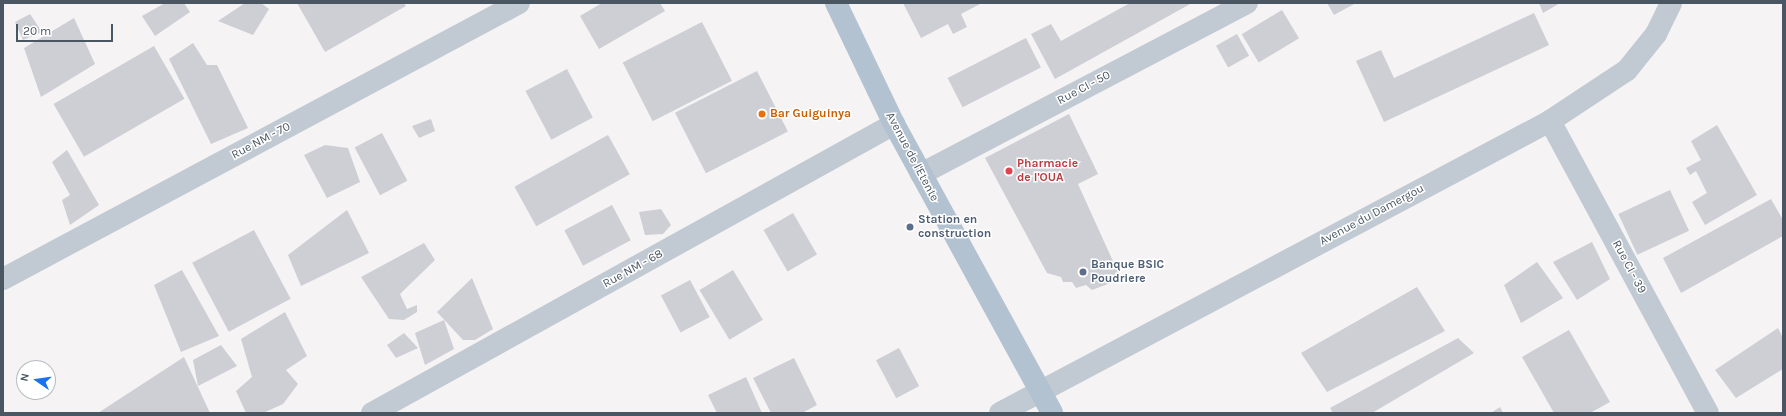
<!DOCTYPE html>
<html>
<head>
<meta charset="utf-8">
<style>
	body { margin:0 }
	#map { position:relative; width:1786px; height:416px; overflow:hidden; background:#f5f3f3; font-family:Karla,sans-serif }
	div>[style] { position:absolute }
	.building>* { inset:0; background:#cdcfd5; transform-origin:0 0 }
	.street>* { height:22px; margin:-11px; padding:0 11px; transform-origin:11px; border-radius:11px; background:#c1cad2 }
	.primary>* { height:22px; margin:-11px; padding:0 11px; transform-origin:11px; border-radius:11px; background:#b3c2d1 }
	.dots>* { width:11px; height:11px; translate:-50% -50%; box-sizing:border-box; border:2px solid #fff; border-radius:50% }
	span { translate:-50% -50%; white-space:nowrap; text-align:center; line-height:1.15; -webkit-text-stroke:3px #fff; paint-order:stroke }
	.street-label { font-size:12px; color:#4a5661 }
	.food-label { font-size:12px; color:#c56008; font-weight:700 }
	.left { translate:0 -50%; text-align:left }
	.health-label { font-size:12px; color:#be3a42; font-weight:700 }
	.service-label { font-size:12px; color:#4e5e75; font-weight:700 }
	.frame { position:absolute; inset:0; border:4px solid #4a5661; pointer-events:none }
	.north { position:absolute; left:16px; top:360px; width:40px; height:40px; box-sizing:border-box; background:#fff; border:1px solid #b7bbc0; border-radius:50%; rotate:283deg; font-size:11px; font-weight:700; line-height:16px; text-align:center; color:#4a5661 }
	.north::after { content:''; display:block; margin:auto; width:14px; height:18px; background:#1a73e8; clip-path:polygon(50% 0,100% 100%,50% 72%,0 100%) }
	.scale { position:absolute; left:16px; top:24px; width:97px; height:18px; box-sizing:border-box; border:2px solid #4a5661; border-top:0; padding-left:5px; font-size:12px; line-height:14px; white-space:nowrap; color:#4a5661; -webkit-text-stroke:3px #fff; paint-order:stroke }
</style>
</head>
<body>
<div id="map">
	<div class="building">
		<div style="clip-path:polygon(165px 3px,184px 3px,190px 12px,155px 36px,142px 16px)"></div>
		<div style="clip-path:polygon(245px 3px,261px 3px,269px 9px,253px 35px,218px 21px)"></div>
		<div style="clip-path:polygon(297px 3px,404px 3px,406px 6px,325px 52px)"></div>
		<div style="clip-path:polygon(602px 3px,660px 3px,665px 11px,599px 49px,580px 16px)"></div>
		<div style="clip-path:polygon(903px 3px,982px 3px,961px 14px,967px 27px,953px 34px,948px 24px,921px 38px)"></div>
		<div style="clip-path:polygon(1130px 3px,1192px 3px,1055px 79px,1031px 34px,1051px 24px,1061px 41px)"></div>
		<div style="clip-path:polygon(1327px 3px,1356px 3px,1334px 15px)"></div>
		<div style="clip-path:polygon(1539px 3px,1560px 3px,1543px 13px)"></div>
		<div style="left:1282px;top:10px;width:33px;height:47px;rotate:59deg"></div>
		<div style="clip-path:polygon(1534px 13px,1549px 45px,1384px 122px,1356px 61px,1381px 50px,1394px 78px)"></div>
		<div style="clip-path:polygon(30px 14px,42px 32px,23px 40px,15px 22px)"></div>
		<div style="clip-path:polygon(74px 18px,95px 64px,41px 97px,24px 48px)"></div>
		<div style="left:702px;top:22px;width:66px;height:89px;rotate:63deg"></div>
		<div style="left:1237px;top:34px;width:25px;height:24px;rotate:61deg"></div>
		<div style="left:1026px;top:38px;width:33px;height:88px;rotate:63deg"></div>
		<div style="clip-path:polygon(193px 43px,207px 65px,217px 65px,248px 128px,211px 144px,169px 59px)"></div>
		<div style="left:154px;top:46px;width:61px;height:116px;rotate:60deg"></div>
		<div style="left:567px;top:69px;width:55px;height:47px;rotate:62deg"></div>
		<div style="left:757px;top:71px;width:68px;height:92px;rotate:63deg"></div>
		<div style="clip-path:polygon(1069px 114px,1098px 174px,1078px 184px,1121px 279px,1092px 290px,1086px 285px,1076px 288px,1072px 282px,1063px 282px,1061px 277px,1047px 273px,985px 158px)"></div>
		<div style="clip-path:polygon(431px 119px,435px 131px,419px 138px,412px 126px)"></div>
		<div style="clip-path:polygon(1717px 125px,1757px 195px,1705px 225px,1692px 202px,1707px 193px,1696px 171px,1690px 175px,1686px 168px,1701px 160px,1691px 141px)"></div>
		<div style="left:382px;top:133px;width:54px;height:31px;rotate:62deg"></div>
		<div style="left:608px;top:135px;width:45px;height:107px;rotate:61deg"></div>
		<div style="clip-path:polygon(325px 145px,348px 148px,360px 182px,327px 198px,304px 155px)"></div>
		<div style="clip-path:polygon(67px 150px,99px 205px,70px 225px,62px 200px,70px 195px,52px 162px)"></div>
		<div style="left:1670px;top:190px;width:45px;height:57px;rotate:65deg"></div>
		<div style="clip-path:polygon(1771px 199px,1783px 220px,1783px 236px,1681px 293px,1663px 258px)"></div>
		<div style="left:612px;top:205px;width:40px;height:54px;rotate:62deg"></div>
		<div style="clip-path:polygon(661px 209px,671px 225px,663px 234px,645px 235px,639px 212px)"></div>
		<div style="clip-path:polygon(347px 210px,369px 253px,301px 286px,288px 255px)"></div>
		<div style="left:793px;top:213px;width:48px;height:34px;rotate:60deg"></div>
		<div style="left:254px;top:230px;width:78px;height:70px;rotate:62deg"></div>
		<div style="clip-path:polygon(1592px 242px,1610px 279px,1577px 300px,1553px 262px)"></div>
		<div style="clip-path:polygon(424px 243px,435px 260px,400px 294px,407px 309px,417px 305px,417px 312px,404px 320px,389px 319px,361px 277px)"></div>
		<div style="clip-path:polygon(1537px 262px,1563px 298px,1521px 323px,1504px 285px)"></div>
		<div style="clip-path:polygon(182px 270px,219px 336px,181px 352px,154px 285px)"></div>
		<div style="left:733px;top:270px;width:58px;height:39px;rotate:59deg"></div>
		<div style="clip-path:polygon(472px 278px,493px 329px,475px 340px,463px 340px,437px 312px)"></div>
		<div style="left:690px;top:280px;width:42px;height:33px;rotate:62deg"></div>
		<div style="clip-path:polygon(1417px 287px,1445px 331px,1327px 392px,1301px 353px)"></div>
		<div style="clip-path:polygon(285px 312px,307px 356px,286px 370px,298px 384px,283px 404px,263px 413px,246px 413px,236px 391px,252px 377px,241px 339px)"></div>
		<div style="clip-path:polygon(444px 320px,454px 349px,425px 365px,415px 333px)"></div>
		<div style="clip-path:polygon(1778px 328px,1783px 338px,1783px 369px,1736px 398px,1715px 370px)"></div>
		<div style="clip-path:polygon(1569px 330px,1610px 402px,1590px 413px,1554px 413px,1522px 357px)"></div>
		<div style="clip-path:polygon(404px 333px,418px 348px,396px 358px,387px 345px)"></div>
		<div style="clip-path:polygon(1458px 338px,1474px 353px,1372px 413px,1333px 413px,1330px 408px)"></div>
		<div style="clip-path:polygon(221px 345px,237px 366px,198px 386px,193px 360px)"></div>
		<div style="left:899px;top:348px;width:43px;height:26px;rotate:62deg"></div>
		<div style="clip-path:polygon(184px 357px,210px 413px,98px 413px)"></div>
		<div style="clip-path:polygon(794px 358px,817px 405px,802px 413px,771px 413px,753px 378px)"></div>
		<div style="clip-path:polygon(746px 377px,762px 413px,717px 413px,708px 395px)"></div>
		<div style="clip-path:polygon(1500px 407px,1503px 413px,1491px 413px)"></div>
	</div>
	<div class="street">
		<div style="left:1550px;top:121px;width:332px;rotate:61.6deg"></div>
		<div style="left:921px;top:174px;width:368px;rotate:-27.7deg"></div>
		<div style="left:3px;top:279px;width:585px;rotate:-28.14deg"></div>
		<div style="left:372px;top:413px;width:597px;rotate:-28.97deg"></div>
		<div style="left:1000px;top:413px;width:623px;rotate:-27.96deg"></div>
		<div style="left:1550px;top:121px;width:92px;rotate:-33.5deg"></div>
		<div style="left:1627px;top:70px;width:46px;rotate:-51.1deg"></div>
		<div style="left:1656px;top:34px;width:34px;rotate:-64deg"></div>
	</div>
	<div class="primary">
		<div style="left:836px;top:3px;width:134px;rotate:64.4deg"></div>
		<div style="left:894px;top:124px;width:329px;rotate:61.3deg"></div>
	</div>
	<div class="dots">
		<div style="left:762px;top:114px;background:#e8710a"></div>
		<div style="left:1009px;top:171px;background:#e0444e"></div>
		<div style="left:910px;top:227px;background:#5c6f8a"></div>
		<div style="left:1083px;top:272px;background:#5c6f8a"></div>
	</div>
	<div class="street-label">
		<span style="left:1084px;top:88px;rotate:-28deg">Rue CI - 50</span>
		<span style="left:261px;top:141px;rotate:-28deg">Rue NM - 70</span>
		<span style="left:912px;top:157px;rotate:62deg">Avenue de l'Etente</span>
		<span style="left:1372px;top:215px;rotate:-28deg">Avenue du Damergou</span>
		<span style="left:1629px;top:267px;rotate:62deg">Rue CI - 39</span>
		<span style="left:633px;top:269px;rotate:-29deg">Rue NM - 68</span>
	</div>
	<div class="food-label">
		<span class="left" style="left:770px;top:114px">Bar Guiguinya</span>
	</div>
	<div class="health-label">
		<span class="left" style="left:1017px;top:171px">Pharmacie<br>de l'OUA</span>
	</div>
	<div class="service-label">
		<span class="left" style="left:918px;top:227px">Station en<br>construction</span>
		<span class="left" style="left:1091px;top:272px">Banque BSIC<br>Poudriere</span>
	</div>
	<div class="frame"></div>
	<div class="north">N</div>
	<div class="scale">20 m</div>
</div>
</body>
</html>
